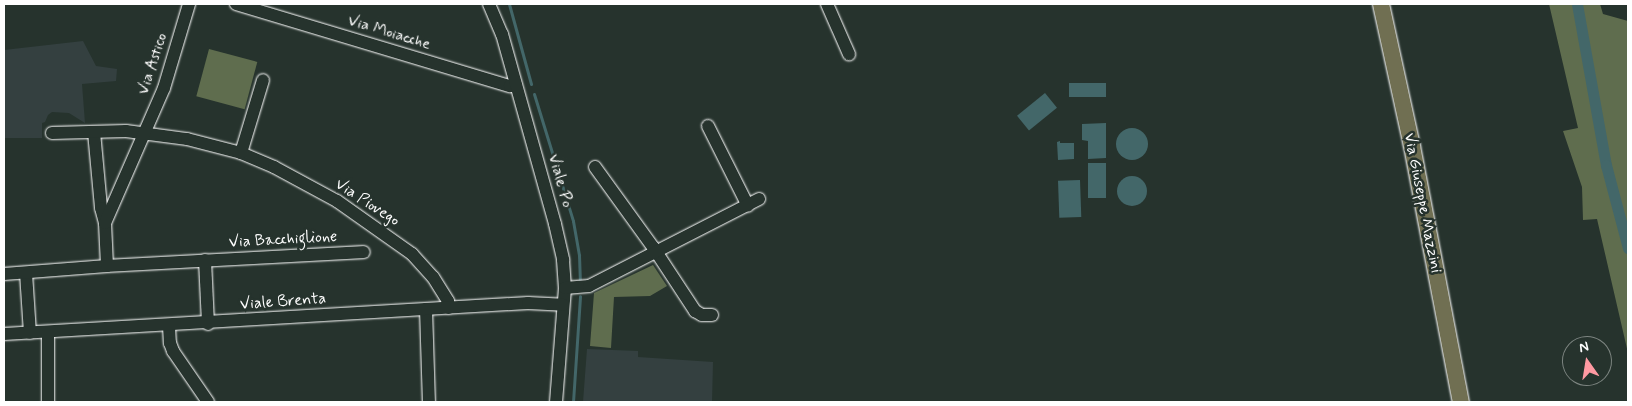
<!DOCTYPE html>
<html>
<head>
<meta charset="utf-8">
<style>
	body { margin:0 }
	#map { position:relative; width:1632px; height:406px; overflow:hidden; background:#26332d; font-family:Mynerve,sans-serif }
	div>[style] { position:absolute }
	.built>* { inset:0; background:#344040 }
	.green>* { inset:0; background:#5f6d4e; transform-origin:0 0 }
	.water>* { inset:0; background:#436769; transform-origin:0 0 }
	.round { border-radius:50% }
	.stream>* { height:3px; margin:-1.5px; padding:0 1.5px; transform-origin:1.5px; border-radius:1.5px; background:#436769 }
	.canal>* { height:11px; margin:-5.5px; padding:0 5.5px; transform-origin:5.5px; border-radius:5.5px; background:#436769 }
	.roads { filter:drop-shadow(0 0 1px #fff) drop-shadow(0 0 1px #fff) }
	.minor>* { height:12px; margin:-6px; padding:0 6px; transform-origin:6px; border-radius:6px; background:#26332d }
	.major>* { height:16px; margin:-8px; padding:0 8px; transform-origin:8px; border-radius:8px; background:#706f52 }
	span { translate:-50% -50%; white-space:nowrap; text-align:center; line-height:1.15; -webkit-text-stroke:5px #26332d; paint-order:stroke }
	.street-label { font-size:16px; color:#fff }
	.frame { position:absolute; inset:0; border:5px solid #fff; pointer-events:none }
	.north { position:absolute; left:1562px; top:336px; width:50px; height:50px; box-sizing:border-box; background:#26332d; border:1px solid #7d8581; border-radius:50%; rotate:347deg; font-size:14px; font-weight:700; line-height:20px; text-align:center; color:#fff }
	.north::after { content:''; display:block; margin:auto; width:18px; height:22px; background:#ff9aa2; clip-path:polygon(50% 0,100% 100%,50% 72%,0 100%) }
</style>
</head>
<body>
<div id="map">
	<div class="built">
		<div style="clip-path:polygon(83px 41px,96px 66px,117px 69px,116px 81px,82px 84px,85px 123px,69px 113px,52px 112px,48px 115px,45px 122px,42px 123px,42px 138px,4px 138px,4px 50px)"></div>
		<div style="clip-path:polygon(587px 349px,638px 351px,638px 357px,713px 362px,712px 402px,583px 402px)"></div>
	</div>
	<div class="green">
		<div style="clip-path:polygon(1549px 4px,1600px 4px,1603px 14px,1628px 21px,1628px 353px,1597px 219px,1583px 220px,1582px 187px,1563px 131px,1578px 128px)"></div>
		<div style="left:209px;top:49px;width:50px;height:49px;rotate:15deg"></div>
		<div style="clip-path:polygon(653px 265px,667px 286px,650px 296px,614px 297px,611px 348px,590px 346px,594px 293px)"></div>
	</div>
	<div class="water">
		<div style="left:1069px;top:83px;width:37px;height:14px"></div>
		<div style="left:1045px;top:93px;width:19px;height:36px;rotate:51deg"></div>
		<div style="clip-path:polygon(1106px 123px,1106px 158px,1088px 159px,1088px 141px,1082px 140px,1082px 124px)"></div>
		<div class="round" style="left:1116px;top:128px;width:32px;height:32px"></div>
		<div style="clip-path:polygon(1060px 141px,1060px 143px,1074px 143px,1074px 159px,1058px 160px,1057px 142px)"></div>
		<div style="left:1088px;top:163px;width:18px;height:35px"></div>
		<div class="round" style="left:1117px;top:176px;width:30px;height:30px"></div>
		<div style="left:1080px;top:180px;width:37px;height:22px;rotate:88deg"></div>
	</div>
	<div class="stream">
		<div style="left:509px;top:4px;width:83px;rotate:74.6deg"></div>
		<div style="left:534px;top:94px;width:133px;rotate:72.9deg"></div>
		<div style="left:573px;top:221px;width:35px;rotate:80deg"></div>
		<div style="left:579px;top:255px;width:26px;rotate:88deg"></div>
		<div style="left:573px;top:402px;width:106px;rotate:-86.2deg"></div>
	</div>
	<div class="canal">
		<div style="left:1577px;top:4px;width:164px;rotate:79.8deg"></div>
		<div style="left:1606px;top:165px;width:86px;rotate:75.2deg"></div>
	</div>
	<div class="roads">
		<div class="minor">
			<div style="left:236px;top:4px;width:286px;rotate:16.7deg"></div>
			<div style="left:510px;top:86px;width:6px;rotate:-9deg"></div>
			<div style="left:489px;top:4px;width:33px;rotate:67deg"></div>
			<div style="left:502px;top:34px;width:197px;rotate:74.4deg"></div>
			<div style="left:555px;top:224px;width:37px;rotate:77deg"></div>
			<div style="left:563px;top:260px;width:28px;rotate:86deg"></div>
			<div style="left:565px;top:288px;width:114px;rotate:94.5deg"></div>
			<div style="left:827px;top:4px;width:55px;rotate:66.3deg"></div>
			<div style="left:708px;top:126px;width:89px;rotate:63.4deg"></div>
			<div style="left:94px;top:132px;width:76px;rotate:84.7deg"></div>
			<div style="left:101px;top:208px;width:16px;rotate:75deg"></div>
			<div style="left:105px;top:223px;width:43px;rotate:87.3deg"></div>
			<div style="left:52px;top:133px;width:74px;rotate:-1.5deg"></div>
			<div style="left:126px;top:131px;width:62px;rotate:7.5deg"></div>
			<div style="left:187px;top:139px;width:56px;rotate:14.5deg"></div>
			<div style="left:241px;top:153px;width:36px;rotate:23deg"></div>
			<div style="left:274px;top:167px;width:72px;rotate:28.4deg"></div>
			<div style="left:337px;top:201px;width:92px;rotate:35.2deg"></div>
			<div style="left:412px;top:254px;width:31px;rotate:48deg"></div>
			<div style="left:433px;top:277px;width:28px;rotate:58deg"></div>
			<div style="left:448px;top:301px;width:7px;rotate:82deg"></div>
			<div style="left:241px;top:153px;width:76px;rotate:-73.2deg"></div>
			<div style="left:595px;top:167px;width:99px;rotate:54.1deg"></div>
			<div style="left:653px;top:247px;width:77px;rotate:56.7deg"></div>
			<div style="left:695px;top:311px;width:8px;rotate:30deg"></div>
			<div style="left:702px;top:315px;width:10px"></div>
			<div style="left:105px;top:223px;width:147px;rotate:-66.4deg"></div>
			<div style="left:164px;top:88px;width:88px;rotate:-73.4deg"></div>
			<div style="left:205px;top:260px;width:64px;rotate:87.3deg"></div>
			<div style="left:26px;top:273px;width:60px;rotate:86.2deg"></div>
			<div style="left:4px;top:274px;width:103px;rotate:-4.4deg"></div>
			<div style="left:107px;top:266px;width:257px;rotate:-3.1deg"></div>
			<div style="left:565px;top:288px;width:24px;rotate:-5deg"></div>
			<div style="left:589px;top:286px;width:191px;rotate:-27.1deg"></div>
			<div style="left:426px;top:309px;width:93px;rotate:88.2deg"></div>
			<div style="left:169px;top:326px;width:17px;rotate:87deg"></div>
			<div style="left:170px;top:343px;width:9px;rotate:69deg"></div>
			<div style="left:173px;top:351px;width:62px;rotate:55.5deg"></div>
			<div style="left:4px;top:334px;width:525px;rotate:-3.39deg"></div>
			<div style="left:528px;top:303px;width:35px;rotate:3deg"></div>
			<div style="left:48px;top:402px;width:70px;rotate:-90deg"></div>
		</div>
		<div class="major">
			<div style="left:1381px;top:4px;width:145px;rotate:77.7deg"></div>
			<div style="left:1412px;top:146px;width:261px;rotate:79.2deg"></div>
		</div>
	</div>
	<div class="street-label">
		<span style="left:389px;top:33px;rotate:17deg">Via Moiacche</span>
		<span style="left:153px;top:64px;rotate:-72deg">Via Astico</span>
		<span style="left:560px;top:181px;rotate:74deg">Viale Po</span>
		<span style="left:367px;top:203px;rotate:33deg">Via Piovego</span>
		<span style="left:1422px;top:203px;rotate:79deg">Via Giuseppe Mazzini</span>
		<span style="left:283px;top:240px;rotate:-3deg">Via Bacchiglione</span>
		<span style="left:283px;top:302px;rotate:-4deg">Viale Brenta</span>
	</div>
	<div class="frame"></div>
	<div class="north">N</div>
</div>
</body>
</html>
